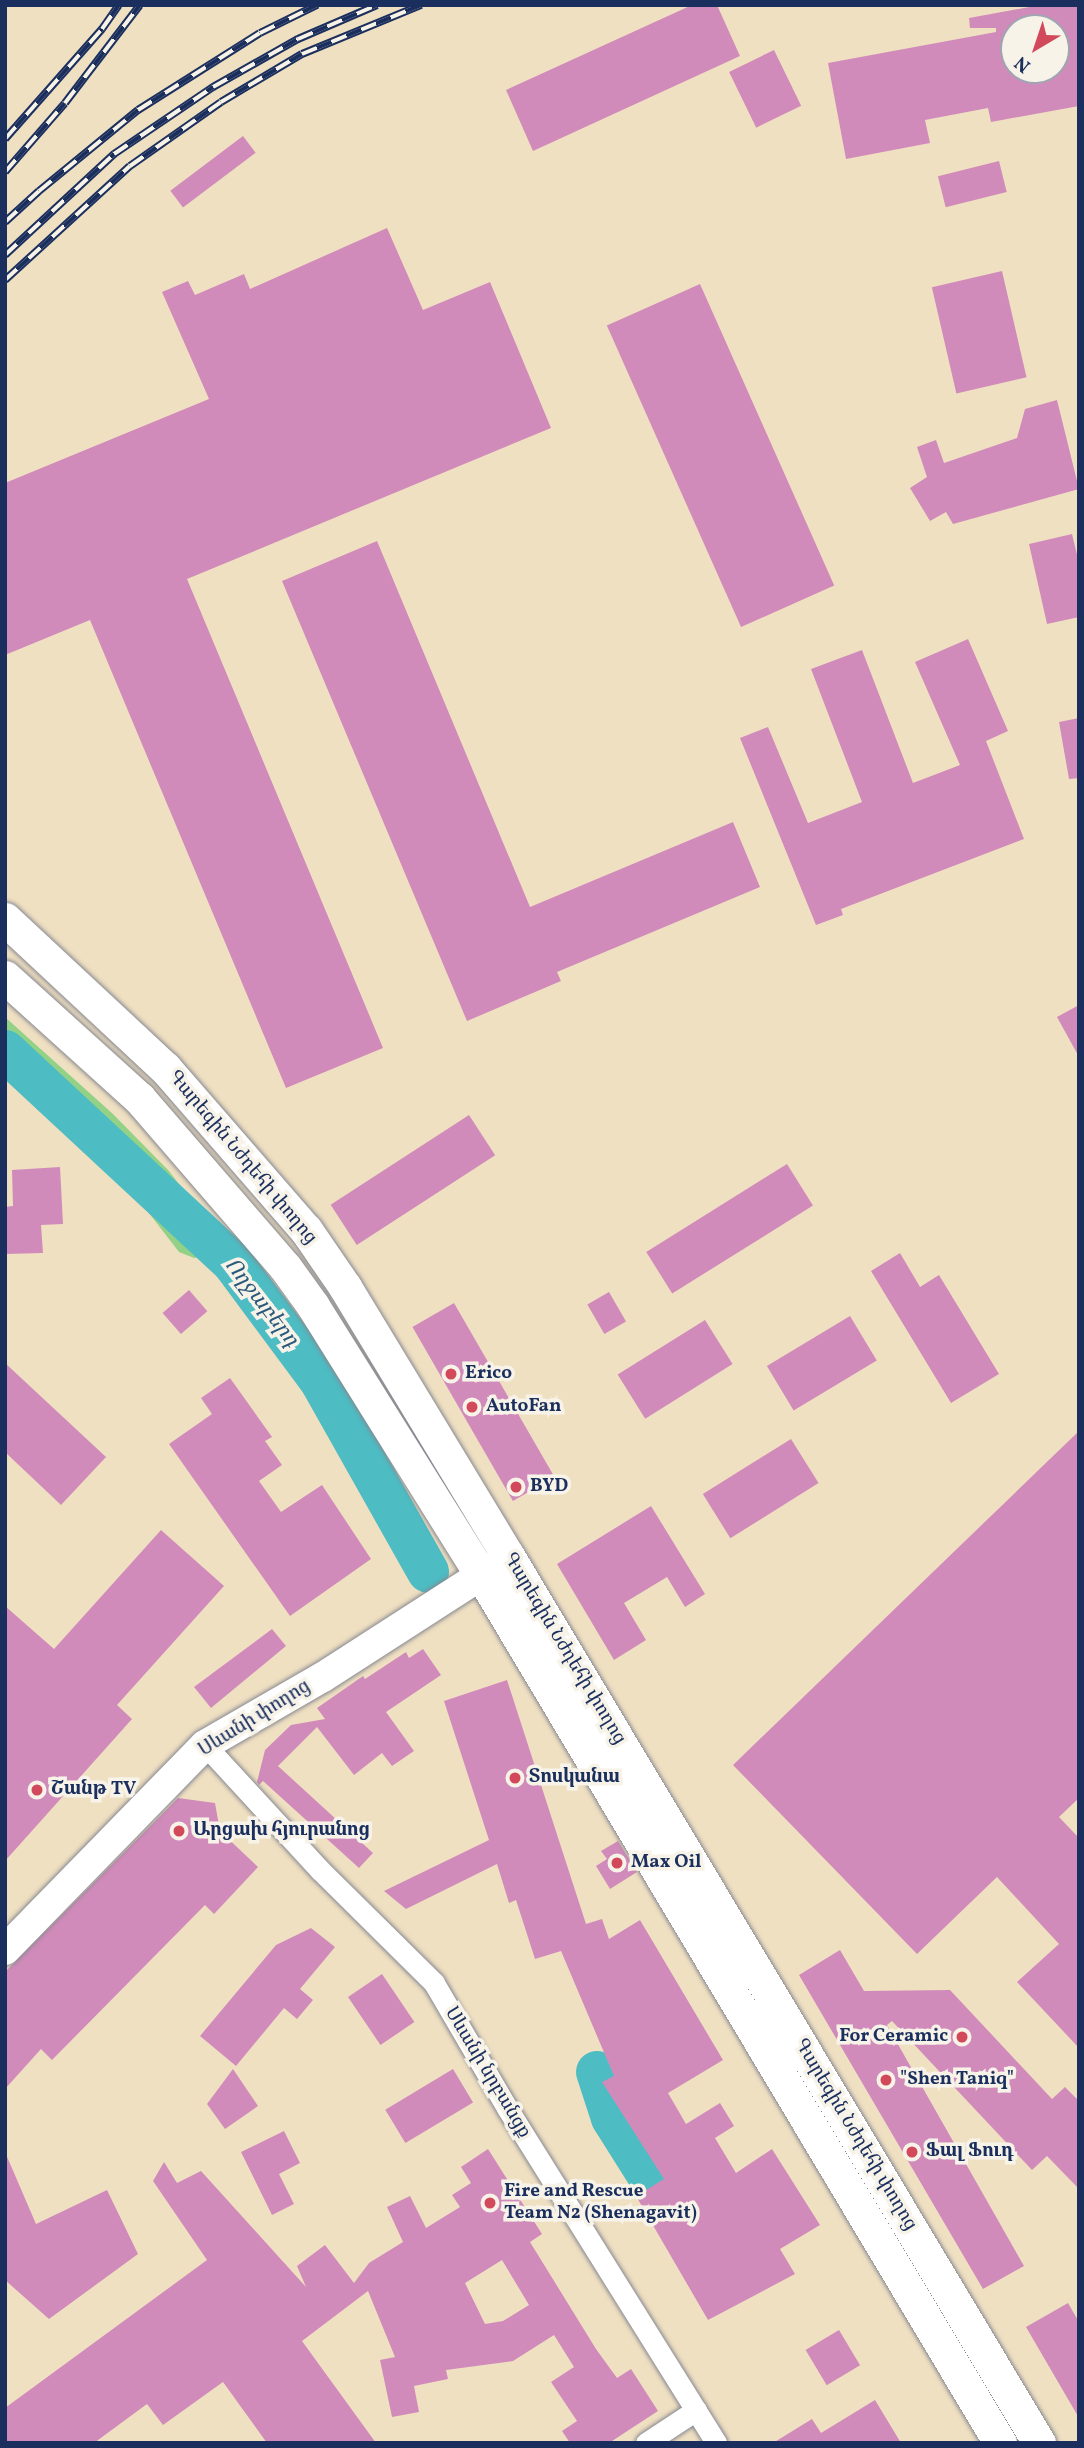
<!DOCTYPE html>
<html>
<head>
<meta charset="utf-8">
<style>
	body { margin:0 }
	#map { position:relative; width:1084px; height:2448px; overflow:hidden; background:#f0e0c2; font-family:Vollkorn,"Noto Serif Armenian",serif }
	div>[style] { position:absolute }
	.green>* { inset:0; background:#93d187 }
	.river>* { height:42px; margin:-21px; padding:0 21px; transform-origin:21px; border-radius:21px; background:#4dbcc3 }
	.building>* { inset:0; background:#d18bba; transform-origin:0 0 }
	.roads { filter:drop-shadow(0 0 2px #868890) drop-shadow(0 0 2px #868890) }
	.street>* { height:21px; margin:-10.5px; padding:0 10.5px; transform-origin:10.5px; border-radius:10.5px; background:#fff }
	.secondary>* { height:30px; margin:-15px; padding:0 15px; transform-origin:15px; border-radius:15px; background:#fff }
	.primary>* { height:33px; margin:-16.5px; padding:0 16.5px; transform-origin:16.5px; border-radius:16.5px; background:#fff }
	.rail>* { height:8px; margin-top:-4px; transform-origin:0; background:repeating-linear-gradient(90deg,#f7f3e8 0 16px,#1b2f5e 0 32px); box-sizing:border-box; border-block:2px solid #1b2f5e }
	.dots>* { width:19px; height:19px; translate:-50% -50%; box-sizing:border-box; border:4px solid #f7f3e8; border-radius:50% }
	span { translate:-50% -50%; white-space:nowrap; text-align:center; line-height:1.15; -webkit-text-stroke:7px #f7f3e8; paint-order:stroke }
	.street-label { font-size:19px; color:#1b2f5e }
	.poi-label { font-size:19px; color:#1b2f5e; font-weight:700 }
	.left { translate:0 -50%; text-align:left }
	.right { translate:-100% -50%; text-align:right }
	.water-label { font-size:21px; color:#2a597c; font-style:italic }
	.frame { position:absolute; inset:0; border:7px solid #1b2f5e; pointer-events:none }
	.north { position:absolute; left:1000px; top:14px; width:70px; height:70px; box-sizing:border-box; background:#f7f3e8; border:2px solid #9fa5b1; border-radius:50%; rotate:219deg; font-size:19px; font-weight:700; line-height:28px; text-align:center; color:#1b2f5e }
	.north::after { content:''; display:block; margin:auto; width:24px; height:32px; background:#d1495b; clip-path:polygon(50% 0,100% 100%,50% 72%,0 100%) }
</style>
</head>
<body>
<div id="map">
	<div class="green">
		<div style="clip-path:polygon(5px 1017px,113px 1114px,169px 1171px,228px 1248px,213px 1255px,194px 1258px,179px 1252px,115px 1169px,83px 1135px,55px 1116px,5px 1073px)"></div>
	</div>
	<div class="river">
		<div style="left:5px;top:1051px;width:311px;rotate:42.9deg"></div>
		<div style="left:233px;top:1263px;width:146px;rotate:53.4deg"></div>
		<div style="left:320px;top:1380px;width:220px;rotate:60.6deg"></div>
		<div style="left:597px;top:2072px;width:48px;rotate:71.9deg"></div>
		<div style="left:612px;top:2118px;width:73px;rotate:57.8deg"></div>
	</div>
	<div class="building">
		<div style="clip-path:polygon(692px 5px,717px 5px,740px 56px,533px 151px,506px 90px)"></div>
		<div style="clip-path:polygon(evenodd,1040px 5px,1079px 5px,1079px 106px,991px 122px,988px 108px,925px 120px,930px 143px,846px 159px,828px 63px,996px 32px,996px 28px,970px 28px,969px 18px,1040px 5px,1014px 28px,1056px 28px,1056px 70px,1014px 70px,1014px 28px)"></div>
		<div style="left:774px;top:50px;width:62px;height:50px;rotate:64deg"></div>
		<div style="left:243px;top:136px;width:21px;height:91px;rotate:53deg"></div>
		<div style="left:999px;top:161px;width:32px;height:63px;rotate:76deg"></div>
		<div style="clip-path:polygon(387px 228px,423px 310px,490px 282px,551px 428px,187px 579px,383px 1048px,286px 1088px,90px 620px,5px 655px,5px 483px,209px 399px,162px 292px,188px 281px,195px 295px,244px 274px,250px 289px)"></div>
		<div style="left:1002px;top:271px;width:109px;height:72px;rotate:77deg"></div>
		<div style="left:700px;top:284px;width:330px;height:102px;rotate:66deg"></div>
		<div style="clip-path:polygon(1057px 400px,1079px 489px,953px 524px,946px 512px,930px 521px,910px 488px,927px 477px,917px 447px,936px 440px,944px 463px,1017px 438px,1025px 409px)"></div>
		<div style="clip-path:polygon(1072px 534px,1079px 563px,1079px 617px,1047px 624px,1029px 544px)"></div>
		<div style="clip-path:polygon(377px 541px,530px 907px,733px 822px,760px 887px,557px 972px,561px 981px,467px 1021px,282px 581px)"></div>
		<div style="clip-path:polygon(968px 639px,1008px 731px,986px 741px,1024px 839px,841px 909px,843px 915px,816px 925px,740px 738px,768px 727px,808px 823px,862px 802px,811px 669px,862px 650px,913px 783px,960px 765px,915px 662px)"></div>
		<div style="clip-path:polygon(1079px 718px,1079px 778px,1069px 779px,1059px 722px)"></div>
		<div style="clip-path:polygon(1079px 1005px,1079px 1057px,1057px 1017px)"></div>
		<div style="left:469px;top:1115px;width:48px;height:165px;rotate:57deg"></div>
		<div style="left:787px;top:1164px;width:49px;height:166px;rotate:58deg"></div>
		<div style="clip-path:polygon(60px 1167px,63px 1224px,41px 1225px,43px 1253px,5px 1254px,5px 1207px,13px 1206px,12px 1170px)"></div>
		<div style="clip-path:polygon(900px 1253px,920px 1287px,939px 1275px,999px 1374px,951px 1403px,871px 1271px)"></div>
		<div style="left:189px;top:1290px;width:28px;height:35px;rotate:49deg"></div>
		<div style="left:609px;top:1292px;width:34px;height:25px;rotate:60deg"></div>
		<div style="left:454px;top:1303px;width:201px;height:48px;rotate:60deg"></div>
		<div style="left:850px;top:1316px;width:52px;height:97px;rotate:59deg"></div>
		<div style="left:705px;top:1320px;width:52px;height:103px;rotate:58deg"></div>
		<div style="clip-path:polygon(5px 1363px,106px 1457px,61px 1505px,5px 1452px)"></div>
		<div style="clip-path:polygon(230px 1378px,272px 1437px,265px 1441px,282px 1465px,259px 1481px,281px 1512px,322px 1485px,371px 1559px,290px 1616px,169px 1444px,212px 1414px,201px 1398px)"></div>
		<div style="clip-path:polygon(1079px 1431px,1079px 1798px,1059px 1817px,1079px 1838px,1079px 2048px,1017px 1982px,1059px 1944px,997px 1877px,917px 1954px,733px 1765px)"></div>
		<div style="left:791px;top:1439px;width:52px;height:104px;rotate:58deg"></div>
		<div style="clip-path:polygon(651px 1506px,705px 1594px,685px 1607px,667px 1577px,624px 1603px,646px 1640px,614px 1660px,557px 1564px)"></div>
		<div style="clip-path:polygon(161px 1530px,224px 1586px,117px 1705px,132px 1719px,5px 1861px,5px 1606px,54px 1649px)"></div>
		<div style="clip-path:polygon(272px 1629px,286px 1646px,211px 1708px,194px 1687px)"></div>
		<div style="clip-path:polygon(423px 1649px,441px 1675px,386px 1712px,414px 1751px,392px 1766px,382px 1753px,354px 1775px,317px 1727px,278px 1766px,373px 1853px,359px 1868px,263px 1781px,259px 1785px,257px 1782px,265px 1750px,291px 1725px,325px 1719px,317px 1708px,363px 1676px,365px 1679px,406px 1652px,409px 1658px)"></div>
		<div style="clip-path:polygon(507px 1680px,586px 1924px,602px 1919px,609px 1939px,640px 1920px,723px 2060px,668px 2093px,686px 2124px,720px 2103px,734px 2126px,715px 2138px,736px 2173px,772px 2149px,820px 2225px,780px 2249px,795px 2274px,708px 2320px,636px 2196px,664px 2179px,602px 2082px,614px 2076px,561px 1951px,535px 1959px,516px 1900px,509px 1903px,497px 1864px,406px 1909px,384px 1891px,489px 1840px,444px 1701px)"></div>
		<div style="clip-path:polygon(178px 1798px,215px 1803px,220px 1831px,258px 1867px,214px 1914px,205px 1905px,52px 2060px,41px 2049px,5px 2089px,5px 1972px)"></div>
		<div style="clip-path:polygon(618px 1841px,637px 1872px,610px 1889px,596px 1866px,607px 1859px,601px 1851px)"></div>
		<div style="clip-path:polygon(311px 1928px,335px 1947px,300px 1989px,313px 2000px,297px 2019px,284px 2008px,236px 2066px,200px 2036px,276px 1945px)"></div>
		<div style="clip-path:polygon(840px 1950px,864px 1991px,950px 1990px,1052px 2099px,1065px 2087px,1079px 2101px,1079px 2189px,1047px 2156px,1032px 2170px,892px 2021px,887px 2025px,1024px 2266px,983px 2289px,799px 1975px)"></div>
		<div style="left:382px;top:1974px;width:58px;height:41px;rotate:56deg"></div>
		<div style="clip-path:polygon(233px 2069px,258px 2106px,225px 2129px,207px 2104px)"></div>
		<div style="left:453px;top:2069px;width:39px;height:79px;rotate:59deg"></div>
		<div style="clip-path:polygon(284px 2131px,300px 2163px,279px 2174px,294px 2204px,272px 2215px,241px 2152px)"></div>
		<div style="clip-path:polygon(evenodd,488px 2149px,542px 2234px,530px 2242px,596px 2349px,617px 2378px,631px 2369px,658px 2411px,609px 2443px,570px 2443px,562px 2431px,577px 2421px,551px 2382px,574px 2367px,554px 2335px,513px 2361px,446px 2370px,448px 2379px,414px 2386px,419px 2412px,392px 2417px,380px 2360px,395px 2357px,368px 2291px,302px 2341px,376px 2443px,267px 2443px,223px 2382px,163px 2425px,147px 2404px,94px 2443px,5px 2443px,5px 2408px,207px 2260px,153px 2181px,164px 2162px,177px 2183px,201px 2171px,306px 2287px,297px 2266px,325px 2245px,354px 2283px,369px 2263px,403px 2242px,387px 2207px,410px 2196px,426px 2228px,460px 2207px,452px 2195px,471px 2183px,461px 2167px,488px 2149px,502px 2260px,529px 2305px,503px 2321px,485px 2324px,465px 2283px,502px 2260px)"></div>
		<div style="clip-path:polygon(5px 2152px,36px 2224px,107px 2190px,138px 2254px,49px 2319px,5px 2280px)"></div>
		<div style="clip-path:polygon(1068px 2303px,1079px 2322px,1079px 2418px,1026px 2327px)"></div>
		<div style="left:839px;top:2330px;width:41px;height:39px;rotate:59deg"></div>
		<div style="clip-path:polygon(875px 2400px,901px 2443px,773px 2443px,812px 2419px,821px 2433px)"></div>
	</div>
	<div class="roads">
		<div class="street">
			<div style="left:205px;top:1745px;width:171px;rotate:47.4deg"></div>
			<div style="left:321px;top:1871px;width:159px;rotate:44.7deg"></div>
			<div style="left:434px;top:1983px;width:145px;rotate:59.7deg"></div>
			<div style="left:507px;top:2108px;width:395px;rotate:58deg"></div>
			<div style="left:646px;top:2443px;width:60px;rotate:-33.4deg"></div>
		</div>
		<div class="secondary">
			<div style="left:5px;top:1950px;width:286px;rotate:-45.7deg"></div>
			<div style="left:205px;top:1745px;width:136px;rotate:-30deg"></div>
			<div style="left:323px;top:1677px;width:211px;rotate:-32.8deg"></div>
		</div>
		<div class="primary">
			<div style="left:5px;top:919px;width:219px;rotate:43deg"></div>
			<div style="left:165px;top:1068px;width:215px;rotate:49deg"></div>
			<div style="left:306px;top:1230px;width:69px;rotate:55.6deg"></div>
			<div style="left:345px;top:1287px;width:315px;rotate:58.8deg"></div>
			<div style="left:508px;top:1556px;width:1034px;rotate:59.09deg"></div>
			<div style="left:5px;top:977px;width:181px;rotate:42.1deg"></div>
			<div style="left:139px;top:1098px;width:223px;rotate:49.2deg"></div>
			<div style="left:285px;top:1267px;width:48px;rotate:54.3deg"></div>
			<div style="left:313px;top:1306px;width:319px;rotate:58deg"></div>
			<div style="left:482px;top:1576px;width:1010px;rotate:59.14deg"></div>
		</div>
	</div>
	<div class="rail">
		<div style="left:5px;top:139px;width:147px;rotate:-48.6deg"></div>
		<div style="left:102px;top:29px;width:29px;rotate:-55deg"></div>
		<div style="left:5px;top:172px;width:91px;rotate:-49deg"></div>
		<div style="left:65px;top:103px;width:123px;rotate:-52.6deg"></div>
		<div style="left:5px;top:222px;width:46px;rotate:-42.4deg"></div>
		<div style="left:39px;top:191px;width:128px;rotate:-39.3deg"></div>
		<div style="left:138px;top:110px;width:144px;rotate:-32.3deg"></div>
		<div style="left:260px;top:33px;width:64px;rotate:-26.2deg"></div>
		<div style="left:5px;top:255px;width:149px;rotate:-42.8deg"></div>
		<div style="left:114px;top:154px;width:120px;rotate:-34.1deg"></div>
		<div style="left:213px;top:87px;width:98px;rotate:-29.5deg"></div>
		<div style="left:298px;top:39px;width:86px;rotate:-23.3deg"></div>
		<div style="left:5px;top:280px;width:169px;rotate:-42.4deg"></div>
		<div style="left:130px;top:166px;width:111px;rotate:-35.1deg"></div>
		<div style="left:221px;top:102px;width:94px;rotate:-30.7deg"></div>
		<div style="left:302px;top:54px;width:129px;rotate:-22.4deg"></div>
	</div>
	<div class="dots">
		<div style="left:451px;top:1374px;background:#d1495b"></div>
		<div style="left:472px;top:1407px;background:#d1495b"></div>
		<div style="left:516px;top:1487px;background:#d1495b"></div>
		<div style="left:515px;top:1778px;background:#d1495b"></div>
		<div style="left:37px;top:1790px;background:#d1495b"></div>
		<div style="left:179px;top:1831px;background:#d1495b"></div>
		<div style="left:617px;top:1863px;background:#d1495b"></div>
		<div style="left:962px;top:2037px;background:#d1495b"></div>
		<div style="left:886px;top:2080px;background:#d1495b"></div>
		<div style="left:912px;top:2152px;background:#d1495b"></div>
		<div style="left:490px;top:2203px;background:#d1495b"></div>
	</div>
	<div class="street-label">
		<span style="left:242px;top:1158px;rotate:50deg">Գարեգին Նժդեհի փողոց</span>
		<span style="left:564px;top:1649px;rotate:59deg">Գարեգին Նժդեհի փողոց</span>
		<span style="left:255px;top:1719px;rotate:-32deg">Սևանի փողոց</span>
		<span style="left:487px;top:2073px;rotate:59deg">Սևանի նրբանցք</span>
		<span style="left:855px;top:2135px;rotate:59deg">Գարեգին Նժդեհի փողոց</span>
	</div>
	<div class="poi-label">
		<span class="left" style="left:465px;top:1374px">Erico</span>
		<span class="left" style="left:486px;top:1407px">AutoFan</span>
		<span class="left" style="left:530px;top:1487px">BYD</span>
		<span class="left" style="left:529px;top:1778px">Տոսկանա</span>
		<span class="left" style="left:51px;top:1790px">Շանթ TV</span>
		<span class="left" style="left:193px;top:1831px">Արցախ հյուրանոց</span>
		<span class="left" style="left:631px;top:1863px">Max Oil</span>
		<span class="right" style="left:948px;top:2037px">For Ceramic</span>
		<span class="left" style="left:900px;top:2080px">"Shen Taniq"</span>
		<span class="left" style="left:926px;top:2152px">Ֆալ Ֆուդ</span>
		<span class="left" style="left:504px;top:2203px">Fire and Rescue<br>Team N2 (Shenagavit)</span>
	</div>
	<div class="water-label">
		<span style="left:261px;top:1303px;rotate:52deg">Ողջաբերդ</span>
	</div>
	<div class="frame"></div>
	<div class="north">N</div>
</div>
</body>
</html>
